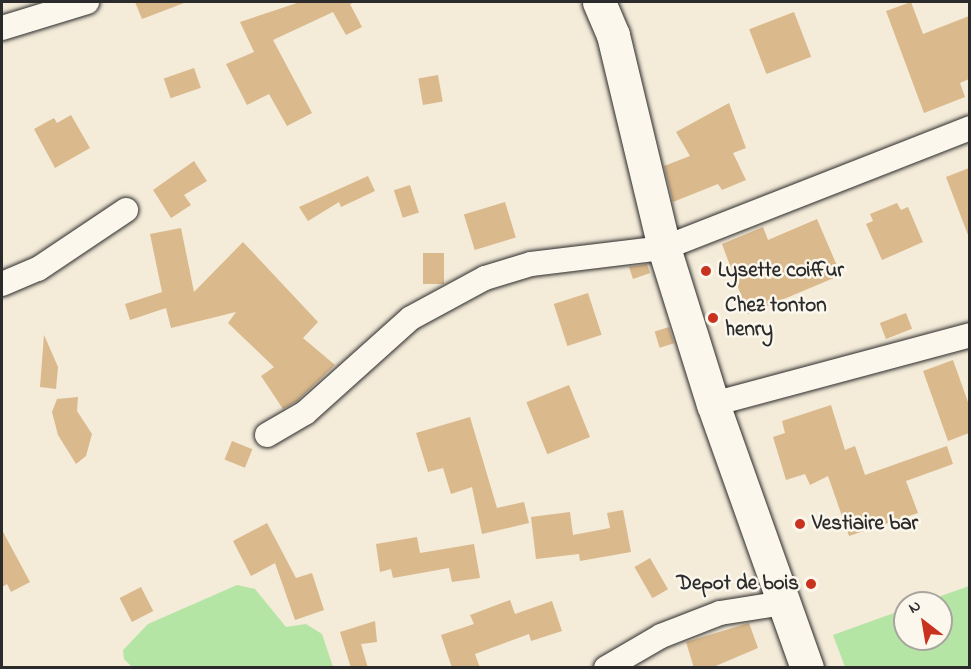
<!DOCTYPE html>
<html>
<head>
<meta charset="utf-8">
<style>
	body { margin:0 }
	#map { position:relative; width:971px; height:669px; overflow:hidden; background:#f4ebd9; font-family:"Indie Flower",sans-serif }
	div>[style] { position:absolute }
	.green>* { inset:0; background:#b4e5a5 }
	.building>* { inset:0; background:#dab98d; transform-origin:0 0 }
	.roads { filter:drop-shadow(0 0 2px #2b2b2b) drop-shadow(0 0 2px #2b2b2b) }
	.street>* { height:24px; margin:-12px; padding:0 12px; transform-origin:12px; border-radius:12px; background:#fbf7ec }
	.secondary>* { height:33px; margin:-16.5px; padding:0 16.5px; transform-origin:16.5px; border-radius:16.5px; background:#fbf7ec }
	.dots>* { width:16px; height:16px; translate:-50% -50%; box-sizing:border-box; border:3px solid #fbf7ec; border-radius:50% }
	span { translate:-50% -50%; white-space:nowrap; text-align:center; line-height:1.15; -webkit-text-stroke:5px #fbf7ec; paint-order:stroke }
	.poi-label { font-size:21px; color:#2b2b2b; font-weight:700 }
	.left { translate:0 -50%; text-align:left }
	.right { translate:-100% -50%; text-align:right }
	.frame { position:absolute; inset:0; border:3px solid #2b2b2b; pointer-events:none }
	.north { position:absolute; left:893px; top:591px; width:60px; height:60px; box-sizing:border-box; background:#fbf7ec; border:2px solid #a8a59f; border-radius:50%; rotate:329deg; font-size:16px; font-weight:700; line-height:24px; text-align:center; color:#2b2b2b }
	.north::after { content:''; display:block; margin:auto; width:21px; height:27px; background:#c8321e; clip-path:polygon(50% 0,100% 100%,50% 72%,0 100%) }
</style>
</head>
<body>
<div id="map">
	<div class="green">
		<div style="clip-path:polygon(237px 585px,255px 589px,286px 627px,306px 624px,322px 634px,333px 667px,133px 668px,124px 659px,123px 650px,148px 624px)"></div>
		<div style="clip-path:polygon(969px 586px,969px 667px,845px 667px,833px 635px,905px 609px,905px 639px,941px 639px,941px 603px,921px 603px)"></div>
	</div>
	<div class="building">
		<div style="clip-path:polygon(135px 2px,184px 2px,184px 3px,142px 19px)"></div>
		<div style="clip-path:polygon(300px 2px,356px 2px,350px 4px,362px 27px,346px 35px,333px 12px,273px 40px,312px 113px,287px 126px,269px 94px,247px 105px,226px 64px,254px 52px,240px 22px)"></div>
		<div style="clip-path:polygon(911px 2px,923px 34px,969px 16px,969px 79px,960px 83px,965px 97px,924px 113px,886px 11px)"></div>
		<div style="left:794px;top:12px;width:48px;height:48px;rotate:69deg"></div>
		<div style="left:194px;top:68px;width:21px;height:32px;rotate:71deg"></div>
		<div style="left:438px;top:75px;width:27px;height:20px;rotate:80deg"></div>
		<div style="clip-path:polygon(729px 103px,746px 148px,733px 153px,746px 180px,722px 190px,718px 184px,673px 202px,664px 166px,690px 156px,676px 132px)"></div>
		<div style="clip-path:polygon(71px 115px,90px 148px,55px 168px,34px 129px,54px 118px,57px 123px)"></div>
		<div style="clip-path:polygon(194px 161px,207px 181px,184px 195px,191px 205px,171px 218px,153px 190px)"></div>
		<div style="clip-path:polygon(969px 168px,969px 235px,968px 235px,946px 177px)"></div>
		<div style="clip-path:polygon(368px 176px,375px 191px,341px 207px,339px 202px,308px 221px,299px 207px)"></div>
		<div style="left:410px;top:185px;width:29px;height:17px;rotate:72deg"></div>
		<div style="left:505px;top:202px;width:37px;height:43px;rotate:73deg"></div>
		<div style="clip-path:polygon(897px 203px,901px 210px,908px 207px,923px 242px,882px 260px,866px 224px,873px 221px,870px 214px)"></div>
		<div style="clip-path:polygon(817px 219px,841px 275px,748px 314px,722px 244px,763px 227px,768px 240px)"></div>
		<div style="clip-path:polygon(181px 228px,194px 292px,243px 242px,318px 322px,303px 338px,335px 365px,297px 401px,283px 409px,261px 376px,274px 367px,228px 323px,236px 312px,171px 328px,166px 308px,130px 320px,125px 304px,162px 292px,150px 234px)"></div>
		<div style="left:444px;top:253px;width:31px;height:21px;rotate:90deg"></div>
		<div style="clip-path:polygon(647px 264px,650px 273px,633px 279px,629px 267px)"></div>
		<div style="left:588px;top:293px;width:44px;height:36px;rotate:72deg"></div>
		<div style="left:906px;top:313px;width:17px;height:28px;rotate:69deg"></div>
		<div style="left:669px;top:327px;width:17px;height:15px;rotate:73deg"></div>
		<div style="clip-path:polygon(44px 335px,58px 367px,56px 389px,40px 387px)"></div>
		<div style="clip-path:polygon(953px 360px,969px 405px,969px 433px,948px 441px,923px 371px)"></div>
		<div style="left:569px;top:385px;width:56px;height:46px;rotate:68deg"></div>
		<div style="clip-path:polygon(78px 397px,77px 411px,92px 434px,86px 456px,76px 464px,58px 435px,52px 412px,57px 399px)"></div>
		<div style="clip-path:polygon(831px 405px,845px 450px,855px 446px,865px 475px,947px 446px,953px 464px,906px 481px,918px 513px,849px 536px,828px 476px,810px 485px,805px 474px,786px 480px,773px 437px,785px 433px,782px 421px)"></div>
		<div style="clip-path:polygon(470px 417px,497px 508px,524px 502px,529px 523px,482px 534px,472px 487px,451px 494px,443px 468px,428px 472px,416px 433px)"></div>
		<div style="left:232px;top:441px;width:22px;height:20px;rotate:22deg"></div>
		<div style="clip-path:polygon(623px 510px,631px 552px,580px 561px,579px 554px,536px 559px,531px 517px,570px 512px,573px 535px,610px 528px,607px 513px)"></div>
		<div style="clip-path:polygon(267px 523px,296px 578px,312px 573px,324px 610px,295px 620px,275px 563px,251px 576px,233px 541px)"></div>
		<div style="clip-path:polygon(2px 530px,30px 582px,11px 592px,7px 584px,2px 587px)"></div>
		<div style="clip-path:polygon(417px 537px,420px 553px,474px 544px,480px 578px,452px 582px,449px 568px,393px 578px,391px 569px,380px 572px,376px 544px)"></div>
		<div style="left:650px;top:558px;width:36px;height:18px;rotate:60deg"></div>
		<div style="left:141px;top:587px;width:27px;height:24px;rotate:63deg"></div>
		<div style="clip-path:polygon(510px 600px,515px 614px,552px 601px,562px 631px,531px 641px,529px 634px,475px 654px,480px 668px,452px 668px,441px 635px,474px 624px,470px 615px)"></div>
		<div style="clip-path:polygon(375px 621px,377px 642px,361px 644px,368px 668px,351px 668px,340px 632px)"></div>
		<div style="clip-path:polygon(749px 623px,758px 648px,711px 668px,694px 668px,686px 642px)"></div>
	</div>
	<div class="roads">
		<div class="street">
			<div style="left:2px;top:28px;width:89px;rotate:-17deg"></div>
			<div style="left:2px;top:284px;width:39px;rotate:-23deg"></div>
			<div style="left:38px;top:269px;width:106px;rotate:-33.8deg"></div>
			<div style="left:713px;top:404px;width:266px;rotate:-15deg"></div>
			<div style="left:267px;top:435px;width:44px;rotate:-30.1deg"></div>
			<div style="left:305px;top:413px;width:142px;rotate:-41.9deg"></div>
			<div style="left:411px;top:318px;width:84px;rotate:-28.4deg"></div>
			<div style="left:485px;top:278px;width:48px;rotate:-16.9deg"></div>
			<div style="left:531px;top:264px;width:134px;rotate:-6.9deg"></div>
			<div style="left:664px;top:248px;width:329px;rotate:-21.4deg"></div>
			<div style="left:606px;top:668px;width:64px;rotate:-30.2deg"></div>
			<div style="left:661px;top:636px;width:63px;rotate:-21.3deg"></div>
			<div style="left:720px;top:613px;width:65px;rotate:-8.9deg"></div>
		</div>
		<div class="secondary">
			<div style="left:599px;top:2px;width:36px;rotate:67deg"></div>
			<div style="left:613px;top:35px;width:219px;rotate:76.5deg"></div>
			<div style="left:664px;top:248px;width:164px;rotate:72.6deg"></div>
			<div style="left:713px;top:404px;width:280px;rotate:70.4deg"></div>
		</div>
	</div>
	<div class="dots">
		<div style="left:706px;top:271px;background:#c8321e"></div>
		<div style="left:713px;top:318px;background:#c8321e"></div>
		<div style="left:800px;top:524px;background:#c8321e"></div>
		<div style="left:811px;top:584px;background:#c8321e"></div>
	</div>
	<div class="poi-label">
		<span class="left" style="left:718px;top:271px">Lysette coiffur</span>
		<span class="left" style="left:725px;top:318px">Chez tonton<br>henry</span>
		<span class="left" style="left:812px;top:524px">Vestiaire bar</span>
		<span class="right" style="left:799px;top:584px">Depot de bois</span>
	</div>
	<div class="frame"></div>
	<div class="north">N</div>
</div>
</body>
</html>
